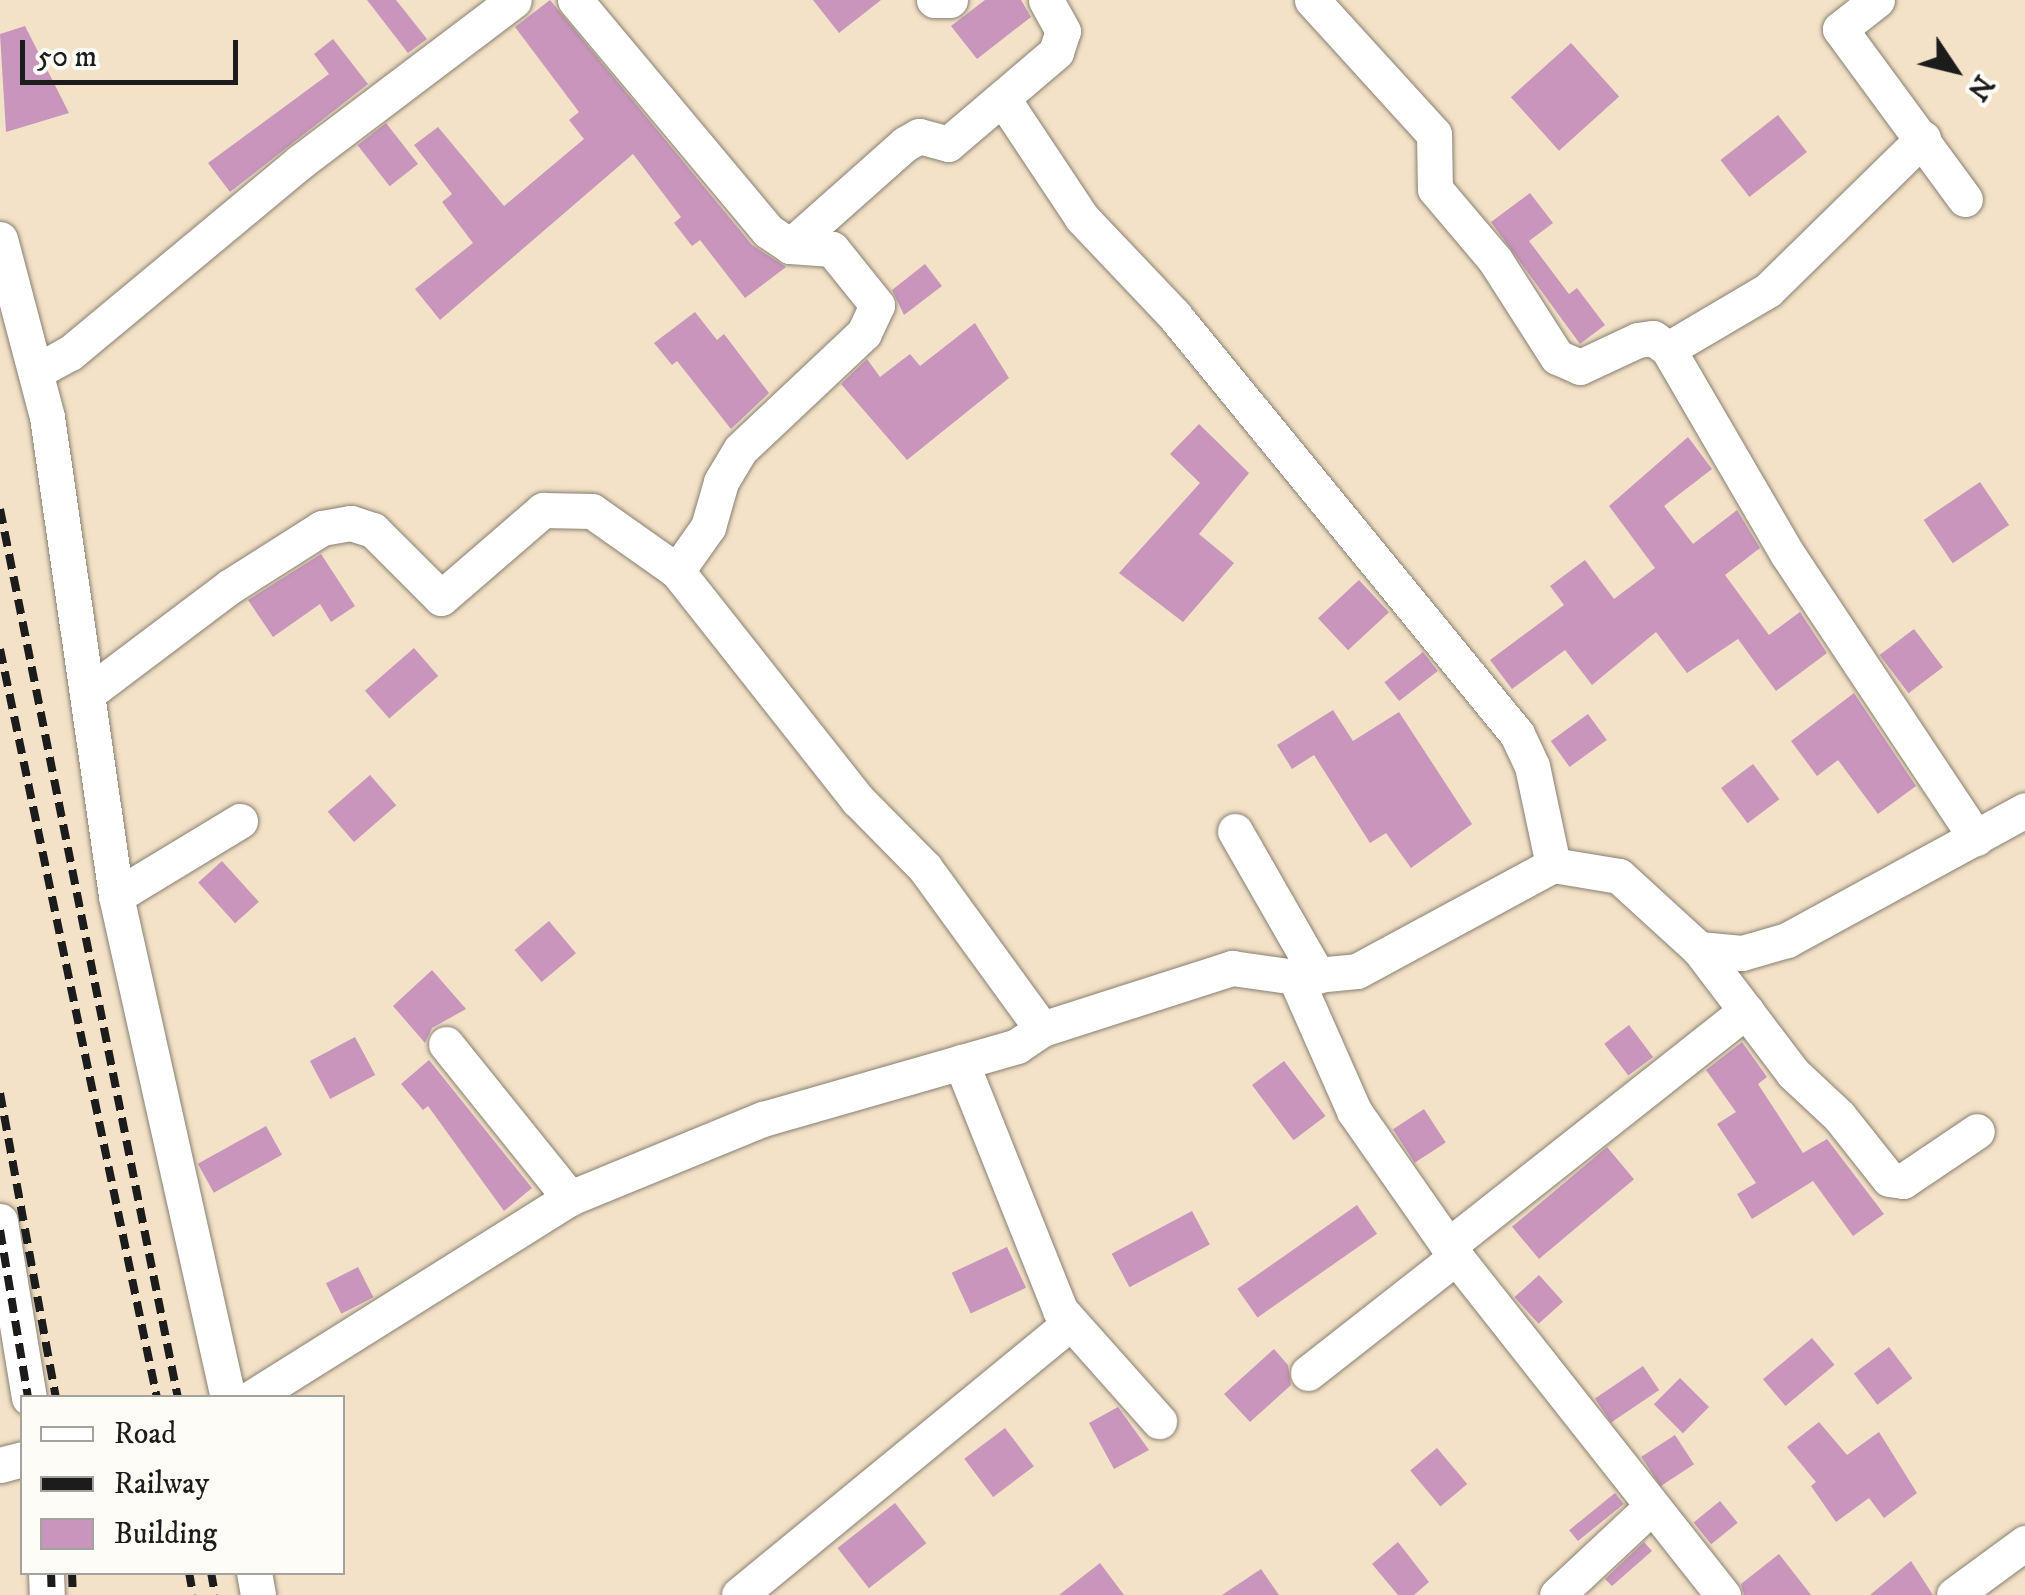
<!DOCTYPE html>
<html>
<head>
<meta charset="utf-8">
<style>
	body { margin:0 }
	#map { position:relative; width:2025px; height:1595px; overflow:hidden; background:#f3e2c7; font-family:"IM FELL DW Pica",serif }
	div>[style] { position:absolute }
	.building>* { inset:0; background:#c896bc; transform-origin:0 0 }
	.roads { filter:drop-shadow(0 0 2px #887f72) drop-shadow(0 0 2px #887f72) }
	.minor>* { height:35px; margin:-17.5px; padding:0 17.5px; transform-origin:17.5px; border-radius:17.5px; background:#fff }
	.rail>* { height:8px; margin-top:-4px; transform-origin:0; background:repeating-linear-gradient(90deg,#1c1c1c 0 15px,transparent 0 23px) }
	span { translate:-50% -50%; white-space:nowrap; text-align:center; line-height:1.15; -webkit-text-stroke:8px #fdfcf7; paint-order:stroke }
	.legend { position:absolute; left:20px; top:1395px; width:325px; height:180px; box-sizing:border-box; background:#fdfcf7; border:2px solid #a3a29f; margin:0; padding:12px 18px; list-style:none; font-size:30px; color:#1c1c1c }
	.legend li { display:flex; align-items:center; gap:20px; height:50px }
	.legend b { width:50px; border:2px solid #a3a29f }
	.north { position:absolute; left:1905px; top:20px; width:100px; height:100px; -webkit-text-stroke:8px #fdfcf7; paint-order:stroke; rotate:125deg; font-size:28px; font-weight:700; line-height:40px; text-align:center; color:#1c1c1c }
	.north::after { content:''; display:block; margin:auto; width:35px; height:45px; background:#1c1c1c; clip-path:polygon(50% 0,100% 100%,50% 72%,0 100%) }
	.scale { position:absolute; left:20px; top:40px; width:218px; height:45px; box-sizing:border-box; border:5px solid #1c1c1c; border-top:0; padding-left:12px; font-size:30px; line-height:35px; white-space:nowrap; color:#1c1c1c; -webkit-text-stroke:8px #fdfcf7; paint-order:stroke }
</style>
</head>
<body>
<div id="map">
	<div class="building">
		<div style="clip-path:polygon(367px 0,396px 0,427px 39px,408px 53px)"></div>
		<div style="clip-path:polygon(550px 0,752px 245px,786px 267px,745px 298px,700px 240px,692px 246px,674px 223px,681px 217px,633px 154px,440px 320px,415px 289px,473px 243px,442px 202px,452px 194px,414px 145px,438px 127px,504px 206px,584px 139px,569px 120px,579px 112px,515px 27px)"></div>
		<div style="clip-path:polygon(813px 0,881px 0,839px 33px)"></div>
		<div style="clip-path:polygon(985px 0,1021px 0,1031px 17px,977px 59px,951px 26px)"></div>
		<div style="clip-path:polygon(25px 26px,69px 113px,6px 132px,0 34px)"></div>
		<div style="clip-path:polygon(333px 39px,368px 84px,230px 192px,208px 163px,329px 74px,314px 54px)"></div>
		<div style="left:1571px;top:43px;width:72px;height:81px;rotate:48deg"></div>
		<div style="left:1778px;top:115px;width:47px;height:73px;rotate:52deg"></div>
		<div style="left:386px;top:123px;width:52px;height:36px;rotate:52deg"></div>
		<div style="clip-path:polygon(1530px 193px,1553px 223px,1529px 241px,1569px 294px,1577px 288px,1605px 325px,1580px 344px,1491px 222px)"></div>
		<div style="clip-path:polygon(925px 264px,942px 286px,904px 315px,892px 290px)"></div>
		<div style="clip-path:polygon(695px 312px,717px 340px,724px 334px,769px 393px,731px 429px,677px 361px,672px 365px,654px 343px)"></div>
		<div style="clip-path:polygon(975px 323px,1009px 378px,907px 460px,841px 384px,867px 359px,880px 377px,910px 354px,920px 366px)"></div>
		<div style="clip-path:polygon(1199px 424px,1249px 473px,1199px 534px,1234px 563px,1183px 622px,1119px 573px,1200px 483px,1170px 454px)"></div>
		<div style="clip-path:polygon(1688px 437px,1712px 469px,1664px 506px,1693px 544px,1737px 510px,1760px 548px,1725px 575px,1769px 635px,1800px 612px,1827px 653px,1776px 691px,1738px 639px,1687px 673px,1656px 632px,1592px 685px,1565px 650px,1512px 689px,1490px 660px,1564px 605px,1550px 586px,1585px 560px,1614px 599px,1655px 568px,1609px 506px)"></div>
		<div style="left:1980px;top:482px;width:52px;height:68px;rotate:56deg"></div>
		<div style="clip-path:polygon(321px 554px,355px 606px,331px 622px,320px 604px,273px 637px,248px 600px)"></div>
		<div style="left:1359px;top:580px;width:44px;height:56px;rotate:47deg"></div>
		<div style="left:1914px;top:629px;width:48px;height:43px;rotate:53deg"></div>
		<div style="left:414px;top:648px;width:37px;height:65px;rotate:49deg"></div>
		<div style="left:1423px;top:652px;width:24px;height:49px;rotate:52deg"></div>
		<div style="clip-path:polygon(1854px 693px,1916px 786px,1878px 814px,1838px 760px,1817px 776px,1791px 741px)"></div>
		<div style="clip-path:polygon(1333px 710px,1353px 741px,1399px 712px,1472px 824px,1411px 868px,1386px 833px,1370px 843px,1314px 755px,1292px 769px,1277px 745px)"></div>
		<div style="left:1588px;top:714px;width:32px;height:46px;rotate:54deg"></div>
		<div style="left:1753px;top:764px;width:44px;height:40px;rotate:53deg"></div>
		<div style="left:370px;top:775px;width:40px;height:56px;rotate:49deg"></div>
		<div style="left:222px;top:861px;width:55px;height:32px;rotate:48deg"></div>
		<div style="left:549px;top:921px;width:42px;height:45px;rotate:50deg"></div>
		<div style="clip-path:polygon(432px 970px,466px 1009px,432px 1028px,425px 1043px,393px 1006px)"></div>
		<div style="left:1629px;top:1025px;width:40px;height:31px;rotate:53deg"></div>
		<div style="left:355px;top:1037px;width:43px;height:51px;rotate:62deg"></div>
		<div style="clip-path:polygon(1742px 1042px,1767px 1077px,1758px 1084px,1803px 1153px,1827px 1139px,1884px 1214px,1853px 1236px,1813px 1181px,1752px 1219px,1737px 1194px,1756px 1183px,1717px 1124px,1736px 1112px,1706px 1070px)"></div>
		<div style="clip-path:polygon(429px 1060px,532px 1188px,504px 1211px,428px 1106px,423px 1110px,401px 1084px)"></div>
		<div style="left:1284px;top:1061px;width:69px;height:40px;rotate:53deg"></div>
		<div style="left:1424px;top:1109px;width:40px;height:37px;rotate:57deg"></div>
		<div style="left:266px;top:1126px;width:33px;height:78px;rotate:61deg"></div>
		<div style="left:1607px;top:1147px;width:42px;height:124px;rotate:50deg"></div>
		<div style="left:1357px;top:1205px;width:35px;height:146px;rotate:55deg"></div>
		<div style="left:1192px;top:1211px;width:38px;height:91px;rotate:62deg"></div>
		<div style="left:1007px;top:1247px;width:45px;height:61px;rotate:65deg"></div>
		<div style="left:358px;top:1267px;width:34px;height:36px;rotate:63deg"></div>
		<div style="left:1539px;top:1275px;width:36px;height:33px;rotate:48deg"></div>
		<div style="left:1812px;top:1338px;width:35px;height:64px;rotate:50deg"></div>
		<div style="left:1889px;top:1347px;width:39px;height:44px;rotate:53deg"></div>
		<div style="clip-path:polygon(1274px 1349px,1288px 1365px,1291px 1385px,1250px 1422px,1224px 1394px)"></div>
		<div style="left:1643px;top:1366px;width:29px;height:58px;rotate:56deg"></div>
		<div style="left:1680px;top:1378px;width:41px;height:37px;rotate:45deg"></div>
		<div style="clip-path:polygon(1118px 1407px,1149px 1450px,1114px 1469px,1089px 1423px)"></div>
		<div style="clip-path:polygon(1819px 1422px,1847px 1455px,1879px 1432px,1917px 1493px,1884px 1518px,1869px 1498px,1836px 1522px,1811px 1486px,1816px 1482px,1787px 1447px)"></div>
		<div style="left:1005px;top:1428px;width:48px;height:51px;rotate:53deg"></div>
		<div style="left:1675px;top:1435px;width:35px;height:40px;rotate:57deg"></div>
		<div style="left:1437px;top:1448px;width:47px;height:35px;rotate:50deg"></div>
		<div style="left:1615px;top:1493px;width:14px;height:59px;rotate:51deg"></div>
		<div style="left:1720px;top:1501px;width:28px;height:34px;rotate:51deg"></div>
		<div style="left:895px;top:1503px;width:51px;height:73px;rotate:52deg"></div>
		<div style="clip-path:polygon(1398px 1542px,1429px 1582px,1414px 1595px,1398px 1595px,1372px 1564px)"></div>
		<div style="clip-path:polygon(1644px 1542px,1652px 1551px,1612px 1586px,1605px 1579px)"></div>
		<div style="clip-path:polygon(1779px 1554px,1811px 1595px,1744px 1595px,1741px 1584px)"></div>
		<div style="clip-path:polygon(1911px 1561px,1933px 1595px,1870px 1595px)"></div>
		<div style="clip-path:polygon(1100px 1563px,1124px 1595px,1059px 1595px)"></div>
		<div style="clip-path:polygon(1261px 1569px,1279px 1595px,1222px 1595px)"></div>
	</div>
	<div class="roads">
		<div class="minor">
			<div style="left:575px;top:0;width:301px;rotate:50.1deg"></div>
			<div style="left:768px;top:231px;width:27px;rotate:34deg"></div>
			<div style="left:790px;top:246px;width:42px;rotate:4.1deg"></div>
			<div style="left:832px;top:249px;width:72px;rotate:51.2deg"></div>
			<div style="left:877px;top:305px;width:31px;rotate:115deg"></div>
			<div style="left:864px;top:333px;width:170px;rotate:136.7deg"></div>
			<div style="left:740px;top:450px;width:37px;rotate:121deg"></div>
			<div style="left:721px;top:482px;width:47px;rotate:106.1deg"></div>
			<div style="left:708px;top:527px;width:54px;rotate:125.2deg"></div>
			<div style="left:934px;top:0;width:16px"></div>
			<div style="left:1312px;top:0;width:181px;rotate:47.7deg"></div>
			<div style="left:1434px;top:134px;width:55px;rotate:89deg"></div>
			<div style="left:1435px;top:189px;width:93px;rotate:49.8deg"></div>
			<div style="left:1495px;top:260px;width:115px;rotate:57.4deg"></div>
			<div style="left:1557px;top:357px;width:25px;rotate:23deg"></div>
			<div style="left:1580px;top:367px;width:64px;rotate:-25deg"></div>
			<div style="left:1638px;top:340px;width:15px;rotate:-8deg"></div>
			<div style="left:1653px;top:338px;width:19px;rotate:36deg"></div>
			<div style="left:1668px;top:349px;width:238px;rotate:59.8deg"></div>
			<div style="left:1788px;top:555px;width:340px;rotate:56.4deg"></div>
			<div style="left:1877px;top:0;width:47px;rotate:141.9deg"></div>
			<div style="left:1840px;top:29px;width:211px;rotate:53.7deg"></div>
			<div style="left:1003px;top:99px;width:143px;rotate:56.4deg"></div>
			<div style="left:1082px;top:218px;width:134px;rotate:46.5deg"></div>
			<div style="left:1174px;top:315px;width:541px;rotate:50.7deg"></div>
			<div style="left:1517px;top:734px;width:35px;rotate:65deg"></div>
			<div style="left:1532px;top:766px;width:101px;rotate:78deg"></div>
			<div style="left:0;top:239px;width:184px;rotate:75.2deg"></div>
			<div style="left:47px;top:417px;width:484px;rotate:81.8deg"></div>
			<div style="left:116px;top:896px;width:514px;rotate:77.42deg"></div>
			<div style="left:790px;top:246px;width:154px;rotate:-41.6deg"></div>
			<div style="left:905px;top:144px;width:16px;rotate:-30deg"></div>
			<div style="left:919px;top:136px;width:30px;rotate:15deg"></div>
			<div style="left:948px;top:144px;width:142px;rotate:-40.4deg"></div>
			<div style="left:1056px;top:52px;width:22px;rotate:-72deg"></div>
			<div style="left:1063px;top:31px;width:35px;rotate:-119deg"></div>
			<div style="left:1668px;top:349px;width:116px;rotate:-30.5deg"></div>
			<div style="left:1768px;top:290px;width:217px;rotate:-44.4deg"></div>
			<div style="left:37px;top:371px;width:38px;rotate:-29deg"></div>
			<div style="left:70px;top:353px;width:299px;rotate:-39.7deg"></div>
			<div style="left:300px;top:162px;width:268px;rotate:-37.1deg"></div>
			<div style="left:91px;top:691px;width:173px;rotate:-37deg"></div>
			<div style="left:229px;top:587px;width:110px;rotate:-32.4deg"></div>
			<div style="left:322px;top:528px;width:29px;rotate:-10deg"></div>
			<div style="left:351px;top:523px;width:23px;rotate:18deg"></div>
			<div style="left:373px;top:530px;width:96px;rotate:45deg"></div>
			<div style="left:441px;top:598px;width:135px;rotate:-40.8deg"></div>
			<div style="left:543px;top:510px;width:49px;rotate:1.2deg"></div>
			<div style="left:592px;top:511px;width:104px;rotate:35.2deg"></div>
			<div style="left:677px;top:571px;width:292px;rotate:51.7deg"></div>
			<div style="left:858px;top:800px;width:95px;rotate:45.4deg"></div>
			<div style="left:925px;top:868px;width:199px;rotate:54deg"></div>
			<div style="left:1235px;top:831px;width:167px;rotate:60.2deg"></div>
			<div style="left:116px;top:896px;width:145px;rotate:-31.2deg"></div>
			<div style="left:1699px;top:949px;width:156px;rotate:52.8deg"></div>
			<div style="left:1793px;top:1073px;width:63px;rotate:43.1deg"></div>
			<div style="left:1839px;top:1116px;width:80px;rotate:51.6deg"></div>
			<div style="left:1889px;top:1179px;width:14px;rotate:8deg"></div>
			<div style="left:1903px;top:1181px;width:89px;rotate:-34deg"></div>
			<div style="left:1295px;top:977px;width:146px;rotate:66.2deg"></div>
			<div style="left:1354px;top:1111px;width:178px;rotate:55.1deg"></div>
			<div style="left:1456px;top:1257px;width:431px;rotate:51.7deg"></div>
			<div style="left:446px;top:1044px;width:198px;rotate:51.2deg"></div>
			<div style="left:961px;top:1062px;width:267px;rotate:68.2deg"></div>
			<div style="left:1060px;top:1310px;width:149px;rotate:48.3deg"></div>
			<div style="left:0;top:1221px;width:179px;rotate:80.7deg"></div>
			<div style="left:1448px;top:1246px;width:380px;rotate:-38.3deg"></div>
			<div style="left:1308px;top:1373px;width:188px;rotate:-38.1deg"></div>
			<div style="left:251px;top:1398px;width:377px;rotate:-32.1deg"></div>
			<div style="left:570px;top:1198px;width:209px;rotate:-22.3deg"></div>
			<div style="left:763px;top:1119px;width:264px;rotate:-16deg"></div>
			<div style="left:1017px;top:1046px;width:30px;rotate:-34deg"></div>
			<div style="left:1042px;top:1029px;width:200px;rotate:-17.8deg"></div>
			<div style="left:1232px;top:968px;width:64px;rotate:8.1deg"></div>
			<div style="left:1295px;top:977px;width:62px;rotate:-5.5deg"></div>
			<div style="left:1357px;top:971px;width:223px;rotate:-28.4deg"></div>
			<div style="left:1553px;top:865px;width:67px;rotate:9.5deg"></div>
			<div style="left:1619px;top:876px;width:108px;rotate:42.4deg"></div>
			<div style="left:1699px;top:949px;width:43px;rotate:5.3deg"></div>
			<div style="left:1742px;top:953px;width:47px;rotate:-16.1deg"></div>
			<div style="left:1787px;top:940px;width:271px;rotate:-28.6deg"></div>
			<div style="left:0;top:1465px;width:23px;rotate:-15deg"></div>
			<div style="left:46px;top:1572px;width:23px;rotate:88deg"></div>
			<div style="left:254px;top:1572px;width:23px;rotate:80deg"></div>
			<div style="left:739px;top:1595px;width:428px;rotate:-39.4deg"></div>
			<div style="left:1557px;top:1595px;width:126px;rotate:-43.1deg"></div>
			<div style="left:1954px;top:1595px;width:88px;rotate:-36.2deg"></div>
		</div>
	</div>
	<div class="rail">
		<div style="left:0;top:509px;width:907px;rotate:78.68deg"></div>
		<div style="left:0;top:649px;width:765px;rotate:78.16deg"></div>
		<div style="left:0;top:1093px;width:310px;rotate:79.6deg"></div>
		<div style="left:0;top:1230px;width:170px;rotate:80.5deg"></div>
		<div style="left:51px;top:1572px;width:23px;rotate:88deg"></div>
		<div style="left:72px;top:1572px;width:23px;rotate:88deg"></div>
		<div style="left:189px;top:1572px;width:23px;rotate:80deg"></div>
		<div style="left:211px;top:1572px;width:23px;rotate:80deg"></div>
	</div>
	<ul class="legend">
	<li><b style="height:12px;background:#fff"></b>Road</li>
	<li><b style="height:12px;background:#1c1c1c"></b>Railway</li>
	<li><b style="height:28px;background:#c896bc"></b>Building</li>
	</ul>
	<div class="north">N</div>
	<div class="scale">50 m</div>
</div>
</body>
</html>
